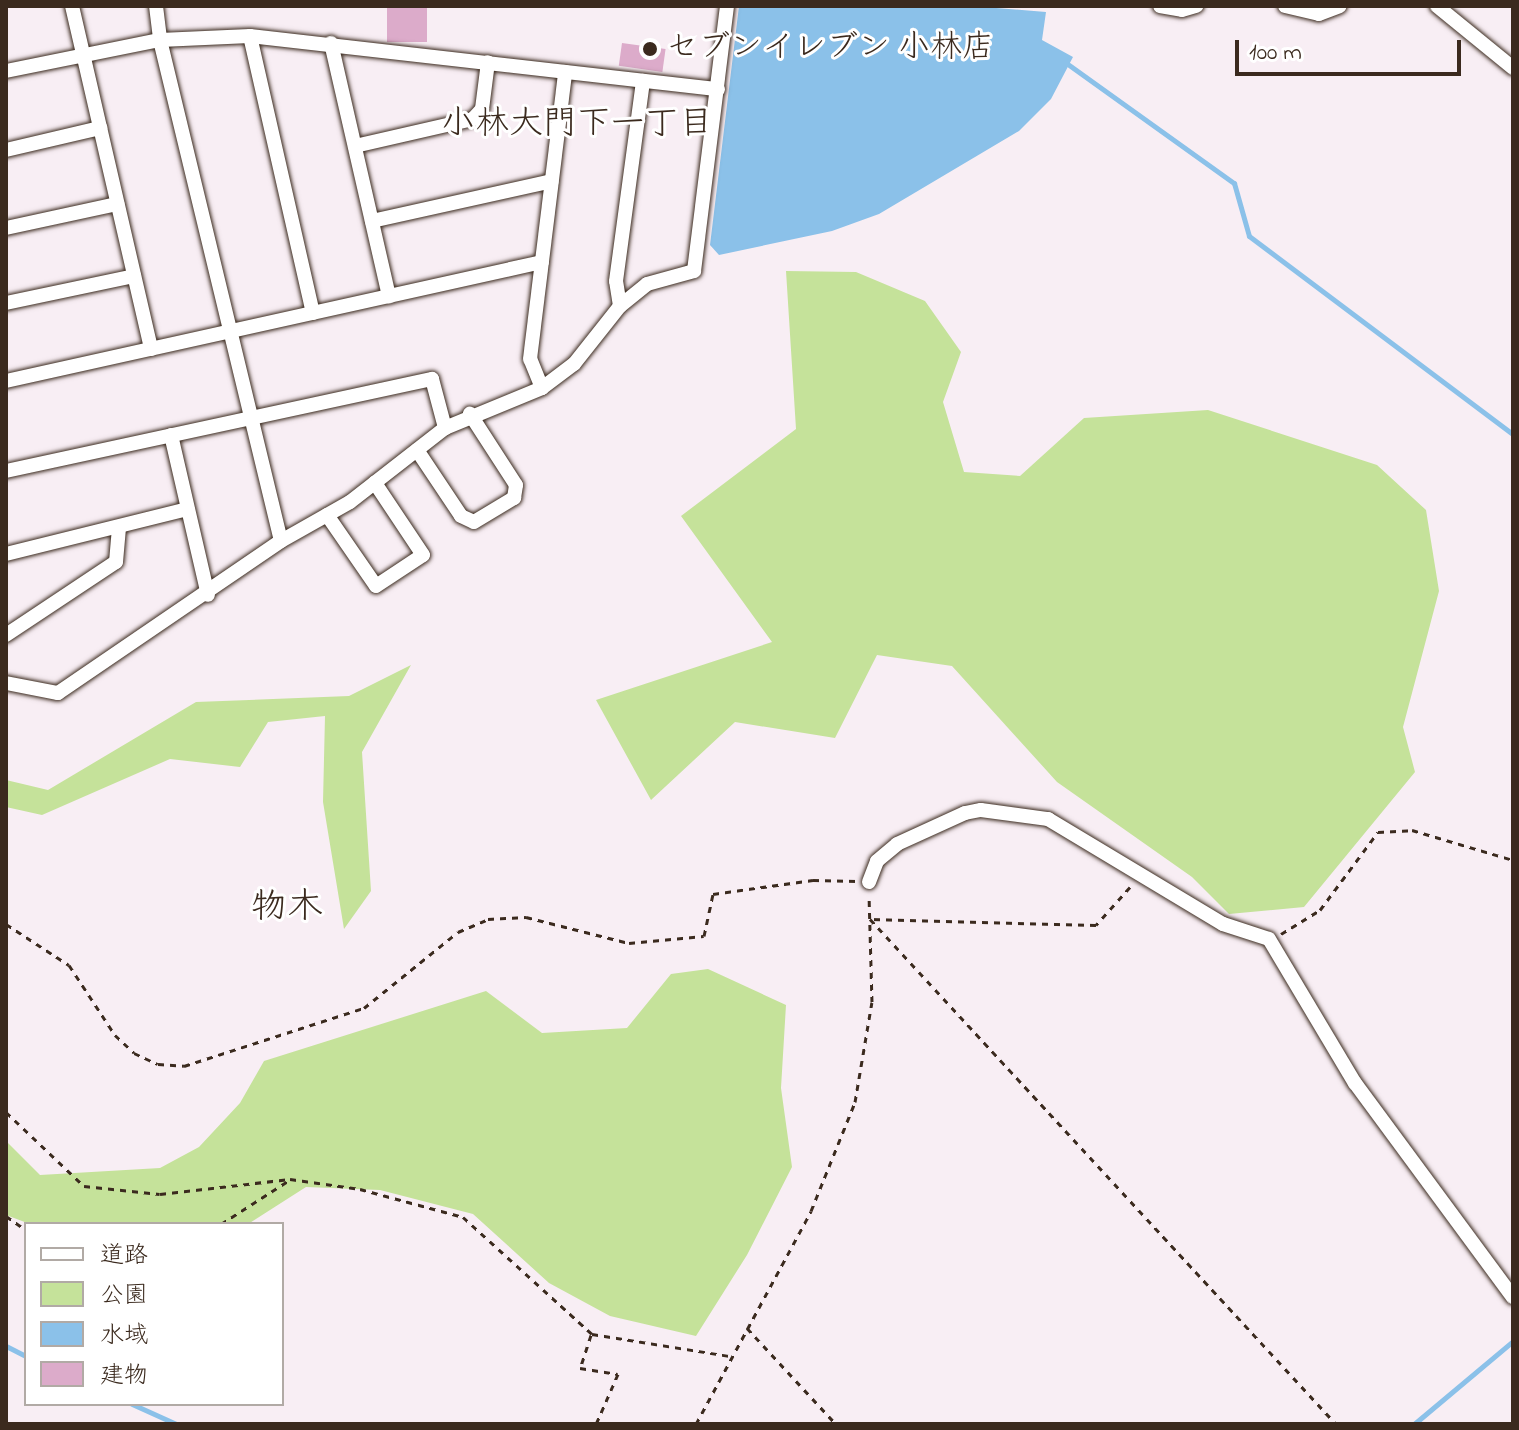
<!DOCTYPE html>
<html>
<head>
<meta charset="utf-8">
<style>
	body { margin:0 }
	#map { position:relative; width:1519px; height:1430px; overflow:hidden; background:#f8eef4; font-family:"Indie Flower","Klee One",sans-serif }
	div>[style] { position:absolute }
	.green>* { inset:0; background:#c5e29a }
	.water>* { inset:0; background:#8bc1e9 }
	.stream>* { height:5px; margin:-2.5px; padding:0 2.5px; transform-origin:2.5px; border-radius:2.5px; background:#8bc1e9 }
	.building>* { inset:0; background:#dcabca; transform-origin:0 0 }
	.path>* { height:3px; margin-top:-1.5px; transform-origin:0; background:repeating-linear-gradient(90deg,#3b2a1e 0 6px,transparent 0 12px) }
	.roads { filter:drop-shadow(0 0 2px #3b2a1e) drop-shadow(0 0 2px #3b2a1e) }
	.street>* { height:14px; margin:-7px; padding:0 7px; transform-origin:7px; border-radius:7px; background:#fff }
	.dots>* { width:22px; height:22px; translate:-50% -50%; box-sizing:border-box; border:4px solid #fff; border-radius:50% }
	span { translate:-50% -50%; white-space:nowrap; text-align:center; line-height:1.15; -webkit-text-stroke:6px #fff; paint-order:stroke }
	.poi-label { font-size:32px; color:#3b2a1e }
	.left { translate:0 -50%; text-align:left }
	.neighbourhood-label { font-size:34px; color:#3b2a1e }
	.quarter-label { font-size:36px; color:#3b2a1e }
	.frame { position:absolute; inset:0; border:8px solid #3b2a1e; pointer-events:none }
	.legend { position:absolute; left:24px; top:1222px; width:260px; height:184px; box-sizing:border-box; background:#fff; border:2px solid #b1aaa5; margin:0; padding:10px 14px; list-style:none; font-size:24px; color:#3b2a1e }
	.legend li { display:flex; align-items:center; gap:16px; height:40px }
	.legend b { width:40px; border:2px solid #b1aaa5 }
	.scale { position:absolute; left:1235px; top:40px; width:226px; height:36px; box-sizing:border-box; border:4px solid #3b2a1e; border-top:0; padding-left:10px; font-size:24px; line-height:28px; white-space:nowrap; color:#3b2a1e; -webkit-text-stroke:6px #fff; paint-order:stroke }
</style>
</head>
<body>
<div id="map">
	<div class="green">
		<div style="clip-path:polygon(786px 271px,856px 272px,925px 301px,961px 352px,943px 402px,964px 472px,1020px 476px,1084px 418px,1208px 410px,1377px 465px,1426px 510px,1439px 591px,1403px 727px,1415px 772px,1304px 907px,1229px 914px,1192px 877px,1057px 782px,952px 666px,877px 655px,835px 738px,735px 722px,651px 800px,596px 700px,772px 642px,681px 516px,796px 429px)"></div>
		<div style="clip-path:polygon(411px 665px,362px 752px,371px 891px,344px 929px,323px 802px,325px 716px,268px 722px,240px 767px,170px 759px,42px 815px,6px 807px,6px 780px,48px 790px,196px 702px,349px 696px)"></div>
		<div style="clip-path:polygon(708px 969px,786px 1005px,781px 1088px,792px 1167px,747px 1255px,696px 1336px,610px 1316px,549px 1283px,473px 1214px,380px 1190px,306px 1187px,248px 1224px,30px 1224px,6px 1215px,6px 1141px,40px 1175px,160px 1168px,199px 1147px,240px 1103px,264px 1061px,486px 991px,542px 1033px,627px 1028px,671px 974px)"></div>
	</div>
	<div class="water">
		<div style="clip-path:polygon(739px 6px,971px 6px,1046px 12px,1042px 40px,1073px 57px,1051px 99px,1019px 131px,879px 214px,832px 231px,719px 255px,710px 245px)"></div>
	</div>
	<div class="stream">
		<div style="left:1069px;top:65px;width:203px;rotate:35.6deg"></div>
		<div style="left:1234px;top:183px;width:55px;rotate:74.2deg"></div>
		<div style="left:1249px;top:236px;width:330px;rotate:36.9deg"></div>
		<div style="left:6px;top:1346px;width:22px;rotate:27deg"></div>
		<div style="left:132px;top:1404px;width:48px;rotate:24.4deg"></div>
		<div style="left:1414px;top:1424px;width:129px;rotate:-40deg"></div>
	</div>
	<div class="building">
		<div style="left:387px;top:6px;width:40px;height:36px"></div>
		<div style="left:622px;top:43px;width:44px;height:23px;rotate:8deg"></div>
	</div>
	<div class="path">
		<div style="left:1130px;top:887px;width:51px;rotate:131.8deg"></div>
		<div style="left:1096px;top:925px;width:226px;rotate:-178.5deg"></div>
		<div style="left:870px;top:919px;width:687px;rotate:47.3deg"></div>
		<div style="left:6px;top:924px;width:75px;rotate:33.1deg"></div>
		<div style="left:69px;top:965px;width:84px;rotate:56.7deg"></div>
		<div style="left:115px;top:1035px;width:26px;rotate:43deg"></div>
		<div style="left:134px;top:1053px;width:26px;rotate:25deg"></div>
		<div style="left:158px;top:1064px;width:26px;rotate:4deg"></div>
		<div style="left:184px;top:1066px;width:189px;rotate:-17.9deg"></div>
		<div style="left:364px;top:1008px;width:121px;rotate:-39deg"></div>
		<div style="left:458px;top:932px;width:33px;rotate:-23deg"></div>
		<div style="left:488px;top:919px;width:38px;rotate:-3deg"></div>
		<div style="left:526px;top:917px;width:106px;rotate:14.2deg"></div>
		<div style="left:629px;top:943px;width:75px;rotate:-5.3deg"></div>
		<div style="left:704px;top:936px;width:43px;rotate:-77.9deg"></div>
		<div style="left:713px;top:894px;width:101px;rotate:-8deg"></div>
		<div style="left:813px;top:880px;width:44px;rotate:1.3deg"></div>
		<div style="left:1281px;top:934px;width:46px;rotate:-31.6deg"></div>
		<div style="left:1320px;top:910px;width:97px;rotate:-53.4deg"></div>
		<div style="left:1378px;top:832px;width:34px;rotate:-3deg"></div>
		<div style="left:1412px;top:830px;width:105px;rotate:16.5deg"></div>
		<div style="left:6px;top:1112px;width:108px;rotate:43.5deg"></div>
		<div style="left:84px;top:1186px;width:76px;rotate:6deg"></div>
		<div style="left:160px;top:1194px;width:131px;rotate:-6.6deg"></div>
		<div style="left:290px;top:1179px;width:71px;rotate:8.1deg"></div>
		<div style="left:360px;top:1189px;width:107px;rotate:15.2deg"></div>
		<div style="left:463px;top:1217px;width:174px;rotate:42.2deg"></div>
		<div style="left:592px;top:1334px;width:140px;rotate:9.1deg"></div>
		<div style="left:6px;top:1216px;width:24px;rotate:35deg"></div>
		<div style="left:221px;top:1224px;width:80px;rotate:-32.7deg"></div>
		<div style="left:747px;top:1328px;width:131px;rotate:47.2deg"></div>
		<div style="left:591px;top:1335px;width:35px;rotate:108deg"></div>
		<div style="left:580px;top:1368px;width:38px;rotate:9deg"></div>
		<div style="left:618px;top:1374px;width:55px;rotate:113.7deg"></div>
		<div style="left:696px;top:1424px;width:242px;rotate:-61.6deg"></div>
		<div style="left:811px;top:1211px;width:118px;rotate:-68deg"></div>
		<div style="left:855px;top:1102px;width:101px;rotate:-80.4deg"></div>
		<div style="left:872px;top:1002px;width:105px;rotate:-91.6deg"></div>
	</div>
	<div class="roads">
		<div class="street">
			<div style="left:72px;top:6px;width:352px;rotate:77deg"></div>
			<div style="left:156px;top:6px;width:34px;rotate:83deg"></div>
			<div style="left:160px;top:40px;width:515px;rotate:76.42deg"></div>
			<div style="left:1160px;top:6px;width:22px;rotate:10deg"></div>
			<div style="left:1182px;top:10px;width:15px;rotate:-16deg"></div>
			<div style="left:1285px;top:6px;width:35px;rotate:13deg"></div>
			<div style="left:1319px;top:14px;width:22px;rotate:-21deg"></div>
			<div style="left:1437px;top:6px;width:98px;rotate:39.2deg"></div>
			<div style="left:250px;top:36px;width:284px;rotate:77.2deg"></div>
			<div style="left:331px;top:43px;width:260px;rotate:77.1deg"></div>
			<div style="left:6px;top:71px;width:157px;rotate:-11.4deg"></div>
			<div style="left:160px;top:40px;width:90px;rotate:-2.5deg"></div>
			<div style="left:250px;top:36px;width:471px;rotate:6.5deg"></div>
			<div style="left:355px;top:146px;width:121px;rotate:-12.9deg"></div>
			<div style="left:473px;top:119px;width:13px;rotate:-48deg"></div>
			<div style="left:482px;top:109px;width:47px;rotate:-82.7deg"></div>
			<div style="left:6px;top:150px;width:97px;rotate:-13.2deg"></div>
			<div style="left:372px;top:221px;width:184px;rotate:-12.5deg"></div>
			<div style="left:6px;top:228px;width:114px;rotate:-12.2deg"></div>
			<div style="left:6px;top:303px;width:131px;rotate:-11.9deg"></div>
			<div style="left:620px;top:306px;width:25px;rotate:-99deg"></div>
			<div style="left:616px;top:281px;width:202px;rotate:-82.3deg"></div>
			<div style="left:6px;top:381px;width:549px;rotate:-12.52deg"></div>
			<div style="left:542px;top:388px;width:31px;rotate:-112deg"></div>
			<div style="left:530px;top:359px;width:289px;rotate:-83deg"></div>
			<div style="left:171px;top:435px;width:164px;rotate:77deg"></div>
			<div style="left:417px;top:450px;width:79px;rotate:56.3deg"></div>
			<div style="left:461px;top:516px;width:14px;rotate:25deg"></div>
			<div style="left:474px;top:522px;width:47px;rotate:-31deg"></div>
			<div style="left:514px;top:498px;width:13px;rotate:-81deg"></div>
			<div style="left:516px;top:485px;width:85px;rotate:-122.9deg"></div>
			<div style="left:6px;top:471px;width:436px;rotate:-12.2deg"></div>
			<div style="left:432px;top:379px;width:51px;rotate:75.1deg"></div>
			<div style="left:327px;top:515px;width:86px;rotate:55.4deg"></div>
			<div style="left:376px;top:586px;width:56px;rotate:-33.4deg"></div>
			<div style="left:423px;top:555px;width:87px;rotate:-123.7deg"></div>
			<div style="left:6px;top:554px;width:187px;rotate:-13.9deg"></div>
			<div style="left:6px;top:635px;width:132px;rotate:-33.6deg"></div>
			<div style="left:116px;top:562px;width:34px;rotate:-85deg"></div>
			<div style="left:6px;top:683px;width:53px;rotate:10.9deg"></div>
			<div style="left:58px;top:693px;width:270px;rotate:-34.3deg"></div>
			<div style="left:281px;top:541px;width:79px;rotate:-29.5deg"></div>
			<div style="left:350px;top:502px;width:120px;rotate:-37.9deg"></div>
			<div style="left:445px;top:428px;width:105px;rotate:-22.4deg"></div>
			<div style="left:542px;top:388px;width:40px;rotate:-37deg"></div>
			<div style="left:574px;top:364px;width:74px;rotate:-51.6deg"></div>
			<div style="left:620px;top:306px;width:35px;rotate:-39deg"></div>
			<div style="left:647px;top:284px;width:49px;rotate:-15.5deg"></div>
			<div style="left:694px;top:271px;width:267px;rotate:-82.9deg"></div>
			<div style="left:869px;top:882px;width:22px;rotate:-69deg"></div>
			<div style="left:877px;top:861px;width:26px;rotate:-40deg"></div>
			<div style="left:897px;top:844px;width:75px;rotate:-24.5deg"></div>
			<div style="left:965px;top:813px;width:16px;rotate:-11deg"></div>
			<div style="left:981px;top:810px;width:68px;rotate:7.7deg"></div>
			<div style="left:1048px;top:819px;width:204px;rotate:31deg"></div>
			<div style="left:1223px;top:924px;width:48px;rotate:18.1deg"></div>
			<div style="left:1269px;top:939px;width:168px;rotate:59.2deg"></div>
			<div style="left:1355px;top:1083px;width:266px;rotate:53.6deg"></div>
		</div>
	</div>
	<div class="dots">
		<div style="left:650px;top:49px;background:#3b2a1e"></div>
	</div>
	<div class="poi-label">
		<span class="left" style="left:666px;top:49px">セブンイレブン 小林店</span>
	</div>
	<div class="neighbourhood-label">
		<span style="left:577px;top:126px">小林大門下一丁目</span>
	</div>
	<div class="quarter-label">
		<span style="left:287px;top:909px">物木</span>
	</div>
	<div class="frame"></div>
	<ul class="legend">
	<li><b style="height:10px;background:#fff"></b>道路</li>
	<li><b style="height:22px;background:#c5e29a"></b>公園</li>
	<li><b style="height:22px;background:#8bc1e9"></b>水域</li>
	<li><b style="height:22px;background:#dcabca"></b>建物</li>
	</ul>
	<div class="scale">100 m</div>
</div>
</body>
</html>
